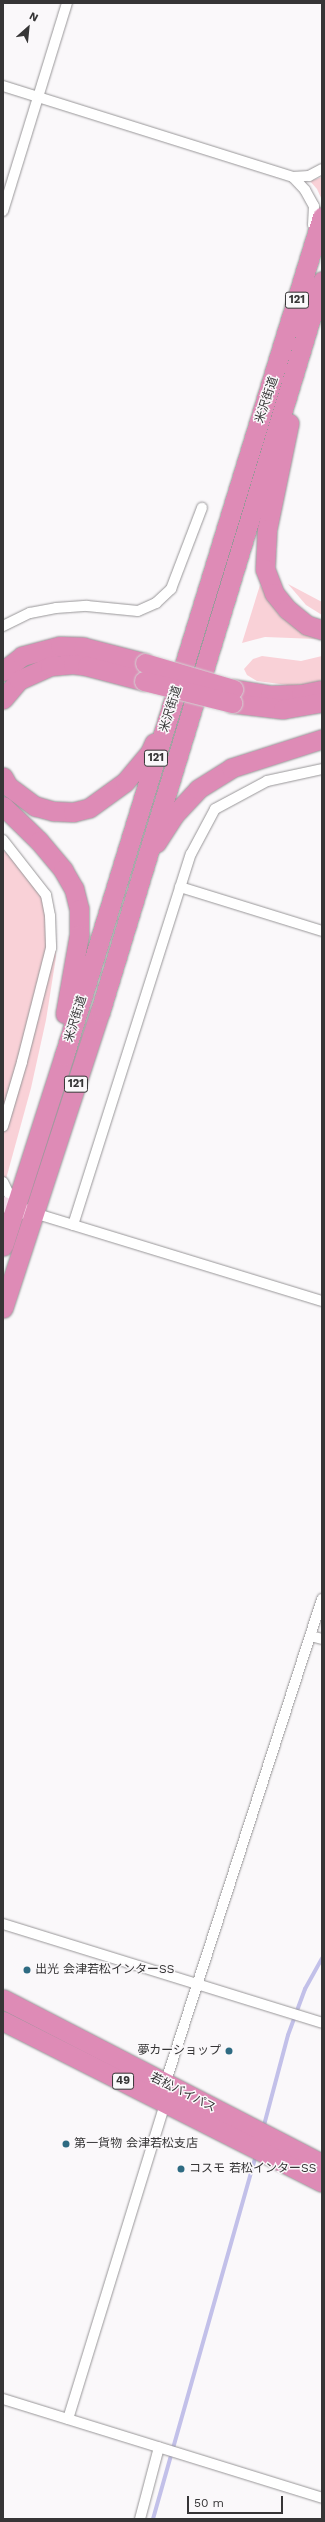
<!DOCTYPE html>
<html>
<head>
<meta charset="utf-8">
<style>
	body { margin:0 }
	#map { position:relative; width:325px; height:2522px; overflow:hidden; background:#faf8fa; font-family:"Work Sans","Noto Sans JP",sans-serif }
	div>[style] { position:absolute }
	.green>* { inset:0; background:#f9d1d7 }
	.stream>* { height:4px; margin:-2px; padding:0 2px; transform-origin:2px; border-radius:2px; background:#c2c0e9 }
	.roads { filter:drop-shadow(0 0 1px #989698) drop-shadow(0 0 1px #989698) }
	.street>* { height:10px; margin:-5px; padding:0 5px; transform-origin:5px; border-radius:5px; background:#fff }
	.secondary>* { height:15px; margin:-7.5px; padding:0 7.5px; transform-origin:7.5px; border-radius:7.5px; background:#f5dce9 }
	.highway>* { height:19px; margin:-9.5px; padding:0 9.5px; transform-origin:9.5px; border-radius:9.5px; background:#de8bb6 }
	.bridges { filter:drop-shadow(0 0 1px #d3d3d3) drop-shadow(0 0 1px #d3d3d3) }
	.highway-bridge>* { height:19px; margin:-9.5px; padding:0 9.5px; transform-origin:9.5px; border-radius:9.5px; background:#de8bb6 }
	.dots>* { width:11px; height:11px; translate:-50% -50%; box-sizing:border-box; border:2px solid #faf8fa; border-radius:50% }
	span { translate:-50% -50%; white-space:nowrap; text-align:center; line-height:1.15; -webkit-text-stroke:3px #faf8fa; paint-order:stroke }
	.shield-label span { padding:1px 3px; background:#faf8fa; border:1px solid; border-radius:3px; -webkit-text-stroke-width:0 }
	.shield-label { font-size:11px; color:#363536; font-weight:700 }
	.street-label { font-size:12px; color:#363536 }
	.poi-label { font-size:12px; color:#363536 }
	.left { translate:0 -50%; text-align:left }
	.right { translate:-100% -50%; text-align:right }
	.frame { position:absolute; inset:0; border:4px solid #363536; pointer-events:none }
	.north { position:absolute; left:8px; top:8px; width:40px; height:40px; -webkit-text-stroke:3px #faf8fa; paint-order:stroke; rotate:27deg; font-size:11px; font-weight:700; line-height:16px; text-align:center; color:#363536 }
	.north::after { content:''; display:block; margin:auto; width:14px; height:18px; background:#363536; clip-path:polygon(50% 0,100% 100%,50% 72%,0 100%) }
	.scale { position:absolute; left:187px; top:2496px; width:96px; height:18px; box-sizing:border-box; border:2px solid #363536; border-top:0; padding-left:5px; font-size:12px; line-height:14px; white-space:nowrap; color:#363536; -webkit-text-stroke:3px #faf8fa; paint-order:stroke }
</style>
</head>
<body>
<div id="map">
	<div class="green">
		<div style="clip-path:polygon(322px 177px,322px 200px,317px 189px,310px 181px)"></div>
		<div style="clip-path:polygon(288px 584px,322px 602px,322px 615px,306px 605px)"></div>
		<div style="clip-path:polygon(260px 585px,279px 615px,298px 630px,317px 639px,265px 637px,242px 643px)"></div>
		<div style="clip-path:polygon(262px 656px,301px 661px,322px 656px,322px 682px,303px 687px,257px 681px,247px 675px,244px 669px,253px 659px)"></div>
		<div style="clip-path:polygon(3px 850px,39px 877px,53px 905px,56px 957px,46px 1020px,31px 1088px,6px 1179px,3px 1181px)"></div>
	</div>
	<div class="stream">
		<div style="left:263px;top:2129px;width:97px;rotate:-75.1deg"></div>
		<div style="left:288px;top:2035px;width:49px;rotate:-69.7deg"></div>
		<div style="left:305px;top:1989px;width:35px;rotate:-61deg"></div>
		<div style="left:153px;top:2519px;width:378px;rotate:-74.2deg"></div>
	</div>
	<div class="roads">
		<div class="street">
			<div style="left:3px;top:86px;width:304px;rotate:17.4deg"></div>
			<div style="left:293px;top:177px;width:16px;rotate:-4deg"></div>
			<div style="left:309px;top:176px;width:15px;rotate:-28deg"></div>
			<div style="left:293px;top:177px;width:18px;rotate:47deg"></div>
			<div style="left:305px;top:190px;width:18px;rotate:61deg"></div>
			<div style="left:314px;top:206px;width:19px;rotate:93deg"></div>
			<div style="left:3px;top:211px;width:218px;rotate:-72.9deg"></div>
			<div style="left:3px;top:626px;width:30px;rotate:-26deg"></div>
			<div style="left:30px;top:613px;width:26px;rotate:-11deg"></div>
			<div style="left:56px;top:608px;width:31px;rotate:-4deg"></div>
			<div style="left:87px;top:606px;width:51px;rotate:5.6deg"></div>
			<div style="left:138px;top:611px;width:20px;rotate:-24deg"></div>
			<div style="left:156px;top:603px;width:21px;rotate:-43deg"></div>
			<div style="left:171px;top:589px;width:87px;rotate:-69.1deg"></div>
			<div style="left:3px;top:840px;width:70px;rotate:52deg"></div>
			<div style="left:46px;top:895px;width:21px;rotate:79deg"></div>
			<div style="left:50px;top:916px;width:32px;rotate:88deg"></div>
			<div style="left:51px;top:948px;width:118px;rotate:104.3deg"></div>
			<div style="left:22px;top:1062px;width:67px;rotate:106.5deg"></div>
			<div style="left:180px;top:887px;width:149px;rotate:17.2deg"></div>
			<div style="left:3px;top:1182px;width:28px;rotate:64deg"></div>
			<div style="left:34px;top:1213px;width:301px;rotate:17deg"></div>
			<div style="left:73px;top:1225px;width:389px;rotate:-72.4deg"></div>
			<div style="left:191px;top:854px;width:51px;rotate:-61.9deg"></div>
			<div style="left:215px;top:809px;width:59px;rotate:-28.3deg"></div>
			<div style="left:267px;top:781px;width:56px;rotate:-12.3deg"></div>
			<div style="left:311px;top:1636px;width:11px;rotate:15deg"></div>
			<div style="left:3px;top:1924px;width:334px;rotate:17.2deg"></div>
			<div style="left:3px;top:2399px;width:334px;rotate:17.2deg"></div>
			<div style="left:68px;top:2419px;width:331px;rotate:-72.9deg"></div>
			<div style="left:165px;top:2103px;width:19px;rotate:-90deg"></div>
			<div style="left:165px;top:2084px;width:510px;rotate:-72.06deg"></div>
			<div style="left:140px;top:2519px;width:74px;rotate:-75.2deg"></div>
		</div>
		<div class="secondary">
			<div style="left:3px;top:1204px;width:23px;rotate:18deg"></div>
		</div>
		<div class="highway">
			<div style="left:289px;top:423px;width:108px;rotate:101.7deg"></div>
			<div style="left:267px;top:529px;width:40px;rotate:92.9deg"></div>
			<div style="left:265px;top:569px;width:26px;rotate:69deg"></div>
			<div style="left:274px;top:593px;width:21px;rotate:51deg"></div>
			<div style="left:287px;top:609px;width:26px;rotate:39deg"></div>
			<div style="left:307px;top:625px;width:16px;rotate:18deg"></div>
			<div style="left:3px;top:671px;width:24px;rotate:-38deg"></div>
			<div style="left:22px;top:656px;width:39px;rotate:-15deg"></div>
			<div style="left:60px;top:646px;width:23px;rotate:2deg"></div>
			<div style="left:83px;top:647px;width:64px;rotate:14.5deg"></div>
			<div style="left:233px;top:689px;width:37px;rotate:9deg"></div>
			<div style="left:270px;top:695px;width:31px;rotate:-2deg"></div>
			<div style="left:301px;top:694px;width:20px;rotate:-11deg"></div>
			<div style="left:3px;top:699px;width:25px;rotate:-50deg"></div>
			<div style="left:19px;top:680px;width:34px;rotate:-24deg"></div>
			<div style="left:50px;top:666px;width:23px;rotate:-5deg"></div>
			<div style="left:73px;top:664px;width:14px;rotate:8deg"></div>
			<div style="left:87px;top:666px;width:59px;rotate:14.7deg"></div>
			<div style="left:232px;top:703px;width:51px;rotate:6.7deg"></div>
			<div style="left:283px;top:709px;width:40px;rotate:-10deg"></div>
			<div style="left:3px;top:777px;width:10px;rotate:61deg"></div>
			<div style="left:8px;top:786px;width:34px;rotate:37deg"></div>
			<div style="left:35px;top:806px;width:19px;rotate:16deg"></div>
			<div style="left:53px;top:811px;width:20px;rotate:3deg"></div>
			<div style="left:73px;top:812px;width:16px;rotate:-14deg"></div>
			<div style="left:89px;top:808px;width:44px;rotate:-35.8deg"></div>
			<div style="left:125px;top:782px;width:39px;rotate:-50deg"></div>
			<div style="left:150px;top:752px;width:10px;rotate:-66deg"></div>
			<div style="left:3px;top:806px;width:50px;rotate:44.2deg"></div>
			<div style="left:39px;top:841px;width:38px;rotate:50deg"></div>
			<div style="left:63px;top:870px;width:22px;rotate:60deg"></div>
			<div style="left:74px;top:889px;width:21px;rotate:76deg"></div>
			<div style="left:79px;top:909px;width:26px;rotate:90deg"></div>
			<div style="left:79px;top:935px;width:80px;rotate:100deg"></div>
			<div style="left:156px;top:843px;width:33px;rotate:-57deg"></div>
			<div style="left:174px;top:815px;width:35px;rotate:-47deg"></div>
			<div style="left:198px;top:789px;width:39px;rotate:-32deg"></div>
			<div style="left:231px;top:768px;width:96px;rotate:-17.7deg"></div>
			<div style="left:3px;top:1246px;width:200px;rotate:-72.2deg"></div>
			<div style="left:64px;top:1056px;width:878px;rotate:-72.91deg"></div>
			<div style="left:3px;top:1308px;width:311px;rotate:-71.9deg"></div>
			<div style="left:100px;top:1012px;width:764px;rotate:-73.11deg"></div>
			<div style="left:3px;top:1999px;width:359px;rotate:27.3deg"></div>
			<div style="left:3px;top:2021px;width:357px;rotate:26.8deg"></div>
		</div>
	</div>
	<div class="bridges">
		<div class="highway-bridge">
			<div style="left:145px;top:663px;width:92px;rotate:16.5deg"></div>
			<div style="left:144px;top:681px;width:91px;rotate:14deg"></div>
		</div>
	</div>
	<div class="dots">
		<div style="left:27px;top:1970px;background:#2e6b82"></div>
		<div style="left:229px;top:2051px;background:#2e6b82"></div>
		<div style="left:66px;top:2144px;background:#2e6b82"></div>
		<div style="left:181px;top:2169px;background:#2e6b82"></div>
	</div>
	<div class="shield-label">
		<span style="left:297px;top:300px">121</span>
		<span style="left:156px;top:758px">121</span>
		<span style="left:76px;top:1084px">121</span>
		<span style="left:123px;top:2081px">49</span>
	</div>
	<div class="street-label">
		<span style="left:267px;top:400px;rotate:-72deg">米沢街道</span>
		<span style="left:171px;top:709px;rotate:-73deg">米沢街道</span>
		<span style="left:76px;top:1019px;rotate:-73deg">米沢街道</span>
		<span style="left:183px;top:2093px;rotate:27deg">若松バイパス</span>
	</div>
	<div class="poi-label">
		<span class="left" style="left:35px;top:1970px">出光 会津若松インターSS</span>
		<span class="right" style="left:221px;top:2051px">夢カーショップ</span>
		<span class="left" style="left:74px;top:2144px">第一貨物 会津若松支店</span>
		<span class="left" style="left:189px;top:2169px">コスモ 若松インターSS</span>
	</div>
	<div class="frame"></div>
	<div class="north">N</div>
	<div class="scale">50 m</div>
</div>
</body>
</html>
